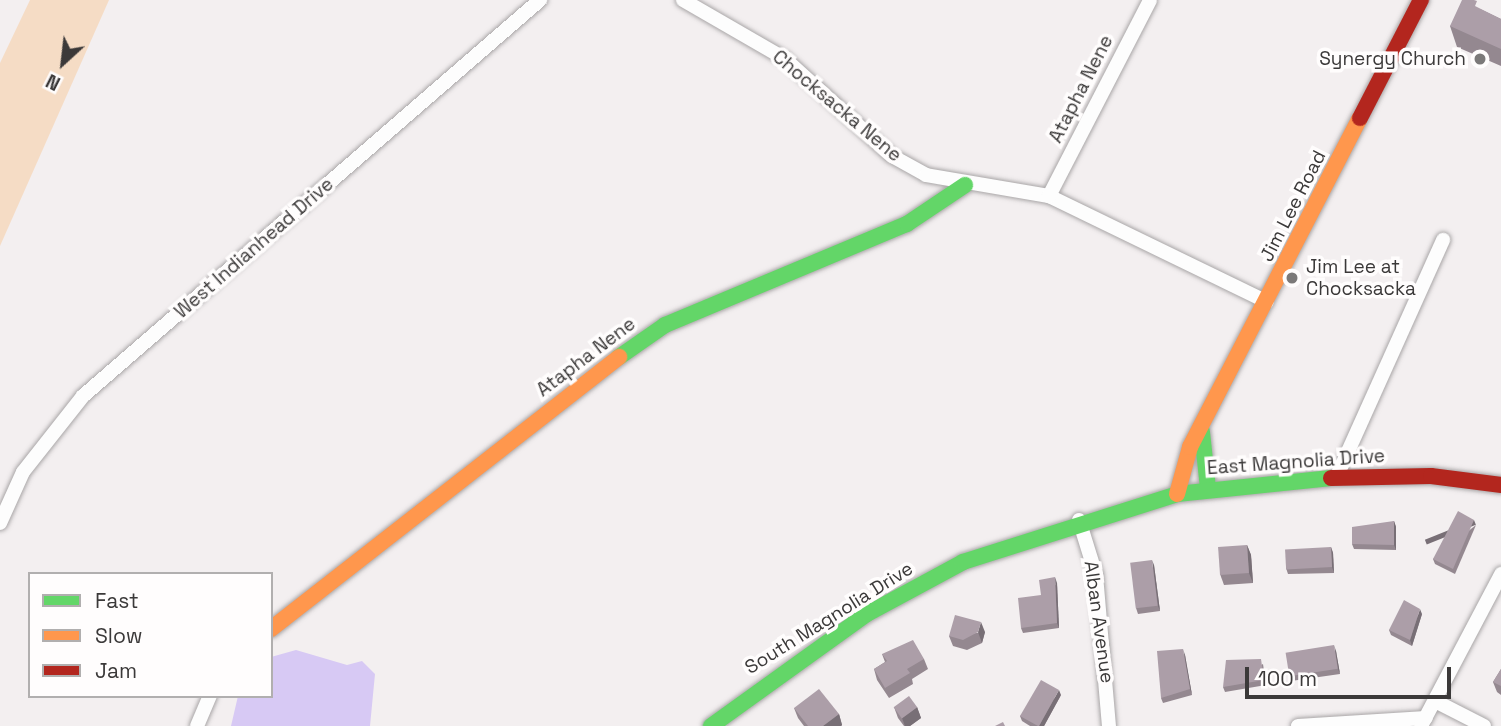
<!DOCTYPE html>
<html>
<head>
<meta charset="utf-8">
<style>
	body { margin:0 }
	#map { position:relative; width:1501px; height:726px; overflow:hidden; background:#f3eff0; font-family:"Space Grotesk",sans-serif }
	div>[style] { position:absolute }
	.green>* { inset:0; background:#f5dcc5 }
	.water>* { inset:0; background:#d7c9f4 }
	.roads { filter:drop-shadow(0 0 2px #a9a6a7) drop-shadow(0 0 2px #a9a6a7) }
	.street>* { height:14px; margin:-7px; padding:0 7px; transform-origin:7px; border-radius:7px; background:#fdfdfd }
	.fast>* { height:16px; margin:-8px; padding:0 8px; transform-origin:8px; border-radius:8px; background:#63d668 }
	.slow>* { height:16px; margin:-8px; padding:0 8px; transform-origin:8px; border-radius:8px; background:#ff974d }
	.jam>* { height:16px; margin:-8px; padding:0 8px; transform-origin:8px; border-radius:8px; background:#b3261e }
	.wall>* { inset:0; background:#948890 }
	.shaded-wall>* { inset:0; background:#786f76; transform-origin:0 0 }
	.building>* { inset:0; background:#ac9ea8; transform-origin:0 0 }
	.dots>* { width:19px; height:19px; translate:-50% -50%; box-sizing:border-box; border:4px solid #fffdfd; border-radius:50% }
	span { translate:-50% -50%; white-space:nowrap; text-align:center; line-height:1.15; -webkit-text-stroke:7px #fffdfd; paint-order:stroke }
	.poi-label { font-size:19px; color:#3b3939 }
	.right { translate:-100% -50%; text-align:right }
	.left { translate:0 -50%; text-align:left }
	.street-label { font-size:19px; color:#3b3939 }
	.legend { position:absolute; left:28px; top:572px; width:245px; height:126px; box-sizing:border-box; background:#fffdfd; border:2px solid #b1afaf; margin:0; padding:9px 12px; list-style:none; font-size:21px; color:#3b3939 }
	.legend li { display:flex; align-items:center; gap:14px; height:35px }
	.legend b { width:35px; border:2px solid #b1afaf }
	.north { position:absolute; left:28px; top:28px; width:70px; height:70px; -webkit-text-stroke:5px #fffdfd; paint-order:stroke; rotate:207deg; font-size:19px; font-weight:700; line-height:28px; text-align:center; color:#3b3939 }
	.north::after { content:''; display:block; margin:auto; width:24px; height:32px; background:#3b3939; clip-path:polygon(50% 0,100% 100%,50% 72%,0 100%) }
	.scale { position:absolute; left:1245px; top:667px; width:206px; height:32px; box-sizing:border-box; border:4px solid #3b3939; border-top:0; padding-left:9px; font-size:21px; line-height:24px; white-space:nowrap; color:#3b3939; -webkit-text-stroke:5px #fffdfd; paint-order:stroke }
</style>
</head>
<body>
<div id="map">
	<div class="green">
		<div style="clip-path:polygon(30px 0,109px 0,0 246px,0 63px)"></div>
	</div>
	<div class="water">
		<div style="clip-path:polygon(296px 650px,347px 665px,362px 661px,375px 674px,370px 726px,231px 726px,238px 696px,271px 696px,271px 657px)"></div>
	</div>
	<div class="roads">
		<div class="street">
			<div style="left:683px;top:0;width:118px;rotate:30deg"></div>
			<div style="left:785px;top:59px;width:144px;rotate:42.2deg"></div>
			<div style="left:892px;top:156px;width:39px;rotate:29deg"></div>
			<div style="left:926px;top:175px;width:125px;rotate:9.7deg"></div>
			<div style="left:1049px;top:196px;width:242px;rotate:25.9deg"></div>
			<div style="left:1049px;top:196px;width:220px;rotate:-62.7deg"></div>
			<div style="left:1337px;top:476px;width:259px;rotate:-65.8deg"></div>
			<div style="left:1079px;top:520px;width:58px;rotate:72.8deg"></div>
			<div style="left:1096px;top:575px;width:152px;rotate:85.1deg"></div>
			<div style="left:0;top:523px;width:56px;rotate:-65.7deg"></div>
			<div style="left:23px;top:472px;width:97px;rotate:-51.7deg"></div>
			<div style="left:83px;top:396px;width:605px;rotate:-40.91deg"></div>
			<div style="left:1435px;top:701px;width:55px;rotate:27deg"></div>
			<div style="left:197px;top:726px;width:33px;rotate:-67deg"></div>
			<div style="left:1298px;top:726px;width:128px;rotate:-3.6deg"></div>
			<div style="left:1421px;top:726px;width:172px;rotate:-62.2deg"></div>
		</div>
		<div class="fast">
			<div style="left:619px;top:357px;width:56px;rotate:-34.8deg"></div>
			<div style="left:665px;top:325px;width:262px;rotate:-22.7deg"></div>
			<div style="left:907px;top:224px;width:70px;rotate:-33.9deg"></div>
			<div style="left:1202px;top:432px;width:56px;rotate:83.9deg"></div>
			<div style="left:711px;top:726px;width:192px;rotate:-35.7deg"></div>
			<div style="left:867px;top:614px;width:109px;rotate:-28.4deg"></div>
			<div style="left:963px;top:562px;width:225px;rotate:-17.6deg"></div>
			<div style="left:1177px;top:494px;width:155px;rotate:-5.9deg"></div>
		</div>
		<div class="slow">
			<div style="left:1177px;top:494px;width:49px;rotate:-74.5deg"></div>
			<div style="left:1190px;top:447px;width:370px;rotate:-62.7deg"></div>
			<div style="left:271px;top:629px;width:442px;rotate:-38deg"></div>
		</div>
		<div class="jam">
			<div style="left:1360px;top:118px;width:133px;rotate:-62.7deg"></div>
			<div style="left:1331px;top:478px;width:100px;rotate:-1.1deg"></div>
			<div style="left:1431px;top:476px;width:71px;rotate:7.3deg"></div>
		</div>
	</div>
	<div class="wall">
		<div style="clip-path:polygon(1480px 9px,1501px 19px,1501px 66px,1457px 47px,1450px 26px)"></div>
		<div style="clip-path:polygon(1394px 521px,1396px 527px,1396px 550px,1354px 549px,1352px 544px)"></div>
		<div style="clip-path:polygon(1476px 525px,1455px 574px,1435px 564px,1433px 559px)"></div>
		<div style="clip-path:polygon(1247px 545px,1251px 555px,1253px 583px,1224px 585px,1220px 574px)"></div>
		<div style="clip-path:polygon(1331px 547px,1333px 553px,1334px 573px,1288px 574px,1286px 568px)"></div>
		<div style="clip-path:polygon(1154px 565px,1160px 611px,1138px 614px,1136px 608px)"></div>
		<div style="clip-path:polygon(1057px 583px,1059px 628px,1023px 633px,1021px 628px)"></div>
		<div style="clip-path:polygon(1422px 614px,1412px 646px,1391px 635px,1389px 630px)"></div>
		<div style="clip-path:polygon(985px 632px,982px 643px,967px 650px,953px 646px,949px 636px)"></div>
		<div style="clip-path:polygon(1336px 651px,1340px 674px,1291px 681px,1289px 675px)"></div>
		<div style="clip-path:polygon(882px 654px,924px 659px,928px 669px,912px 679px,913px 684px,889px 698px,877px 680px,874px 669px,885px 662px)"></div>
		<div style="clip-path:polygon(1185px 655px,1192px 695px,1163px 703px,1161px 698px)"></div>
		<div style="clip-path:polygon(1263px 664px,1266px 685px,1225px 692px,1223px 687px)"></div>
		<div style="clip-path:polygon(1501px 669px,1501px 695px,1497px 692px,1493px 682px)"></div>
		<div style="clip-path:polygon(1061px 695px,1044px 726px,1030px 726px,1022px 721px,1020px 716px)"></div>
		<div style="clip-path:polygon(894px 707px,917px 707px,921px 718px,910px 726px,904px 726px,898px 718px)"></div>
		<div style="clip-path:polygon(794px 708px,839px 714px,842px 725px,841px 726px,804px 726px,798px 718px)"></div>
	</div>
	<div class="shaded-wall">
		<div style="left:1474px;top:520px;width:5px;height:53px;rotate:68deg"></div>
		<div style="clip-path:polygon(1394px 521px,1396px 527px,1396px 550px,1394px 545px)"></div>
		<div style="clip-path:polygon(1247px 545px,1251px 555px,1253px 583px,1249px 573px)"></div>
		<div style="clip-path:polygon(1331px 547px,1333px 553px,1334px 573px,1332px 567px)"></div>
		<div style="clip-path:polygon(1152px 560px,1154px 565px,1160px 611px,1158px 606px)"></div>
		<div style="clip-path:polygon(1055px 577px,1057px 583px,1059px 628px,1057px 623px)"></div>
		<div style="clip-path:polygon(1420px 609px,1422px 614px,1412px 646px,1410px 640px)"></div>
		<div style="clip-path:polygon(981px 622px,985px 632px,982px 643px,978px 632px)"></div>
		<div style="clip-path:polygon(1334px 645px,1336px 651px,1340px 674px,1338px 669px)"></div>
		<div style="clip-path:polygon(1183px 649px,1185px 655px,1192px 695px,1190px 689px)"></div>
		<div style="clip-path:polygon(1059px 690px,1061px 695px,1044px 726px,1039px 726px)"></div>
		<div style="clip-path:polygon(917px 707px,921px 718px,910px 726px,905px 726px,902px 718px)"></div>
		<div style="clip-path:polygon(839px 714px,842px 725px,841px 726px,823px 726px)"></div>
	</div>
	<div class="building">
		<div style="clip-path:polygon(1462px 0,1474px 0,1477px 1px,1475px 6px,1501px 19px,1501px 49px,1450px 26px)"></div>
		<div style="clip-path:polygon(1458px 511px,1474px 520px,1453px 569px,1433px 559px)"></div>
		<div style="clip-path:polygon(1394px 521px,1394px 545px,1352px 544px,1352px 527px)"></div>
		<div style="left:1247px;top:545px;width:28px;height:29px;rotate:86deg"></div>
		<div style="left:1331px;top:547px;width:20px;height:46px;rotate:87deg"></div>
		<div style="left:1152px;top:560px;width:46px;height:22px;rotate:83deg"></div>
		<div style="clip-path:polygon(1055px 577px,1057px 623px,1021px 628px,1018px 598px,1041px 595px,1039px 580px)"></div>
		<div style="clip-path:polygon(1404px 600px,1420px 609px,1410px 640px,1389px 630px)"></div>
		<div style="clip-path:polygon(955px 615px,981px 622px,978px 632px,963px 640px,949px 636px)"></div>
		<div style="clip-path:polygon(913px 640px,924px 659px,907px 669px,910px 673px,885px 688px,874px 669px,887px 661px,882px 654px)"></div>
		<div style="left:1334px;top:645px;width:24px;height:49px;rotate:81deg"></div>
		<div style="clip-path:polygon(1183px 649px,1190px 689px,1161px 698px,1157px 651px)"></div>
		<div style="clip-path:polygon(1261px 659px,1264px 680px,1223px 687px,1226px 660px)"></div>
		<div style="clip-path:polygon(1501px 669px,1501px 686px,1493px 682px)"></div>
		<div style="clip-path:polygon(1041px 680px,1059px 690px,1039px 726px,1038px 726px,1020px 716px)"></div>
		<div style="clip-path:polygon(819px 689px,839px 714px,823px 726px,808px 726px,794px 708px)"></div>
		<div style="left:909px;top:696px;width:14px;height:19px;rotate:54deg"></div>
		<div style="clip-path:polygon(1003px 722px,1005px 726px,995px 726px)"></div>
	</div>
	<div class="dots">
		<div style="left:1480px;top:59px;background:#7b7979"></div>
		<div style="left:1292px;top:278px;background:#7b7979"></div>
	</div>
	<div class="poi-label">
		<span class="right" style="left:1466px;top:59px">Synergy Church</span>
		<span class="left" style="left:1306px;top:278px">Jim Lee at<br>Chocksacka</span>
	</div>
	<div class="street-label">
		<span style="left:1081px;top:89px;rotate:-63deg">Atapha Nene</span>
		<span style="left:837px;top:106px;rotate:40deg">Chocksacka Nene</span>
		<span style="left:1293px;top:206px;rotate:-63deg">Jim Lee Road</span>
		<span style="left:254px;top:248px;rotate:-41deg">West Indianhead Drive</span>
		<span style="left:586px;top:357px;rotate:-37deg">Atapha Nene</span>
		<span style="left:1296px;top:462px;rotate:-4deg">East Magnolia Drive</span>
		<span style="left:829px;top:618px;rotate:-32deg">South Magnolia Drive</span>
		<span style="left:1099px;top:622px;rotate:82deg">Alban Avenue</span>
	</div>
	<ul class="legend">
	<li><b style="height:9px;background:#63d668"></b>Fast</li>
	<li><b style="height:9px;background:#ff974d"></b>Slow</li>
	<li><b style="height:9px;background:#b3261e"></b>Jam</li>
	</ul>
	<div class="north">N</div>
	<div class="scale">100 m</div>
</div>
</body>
</html>
